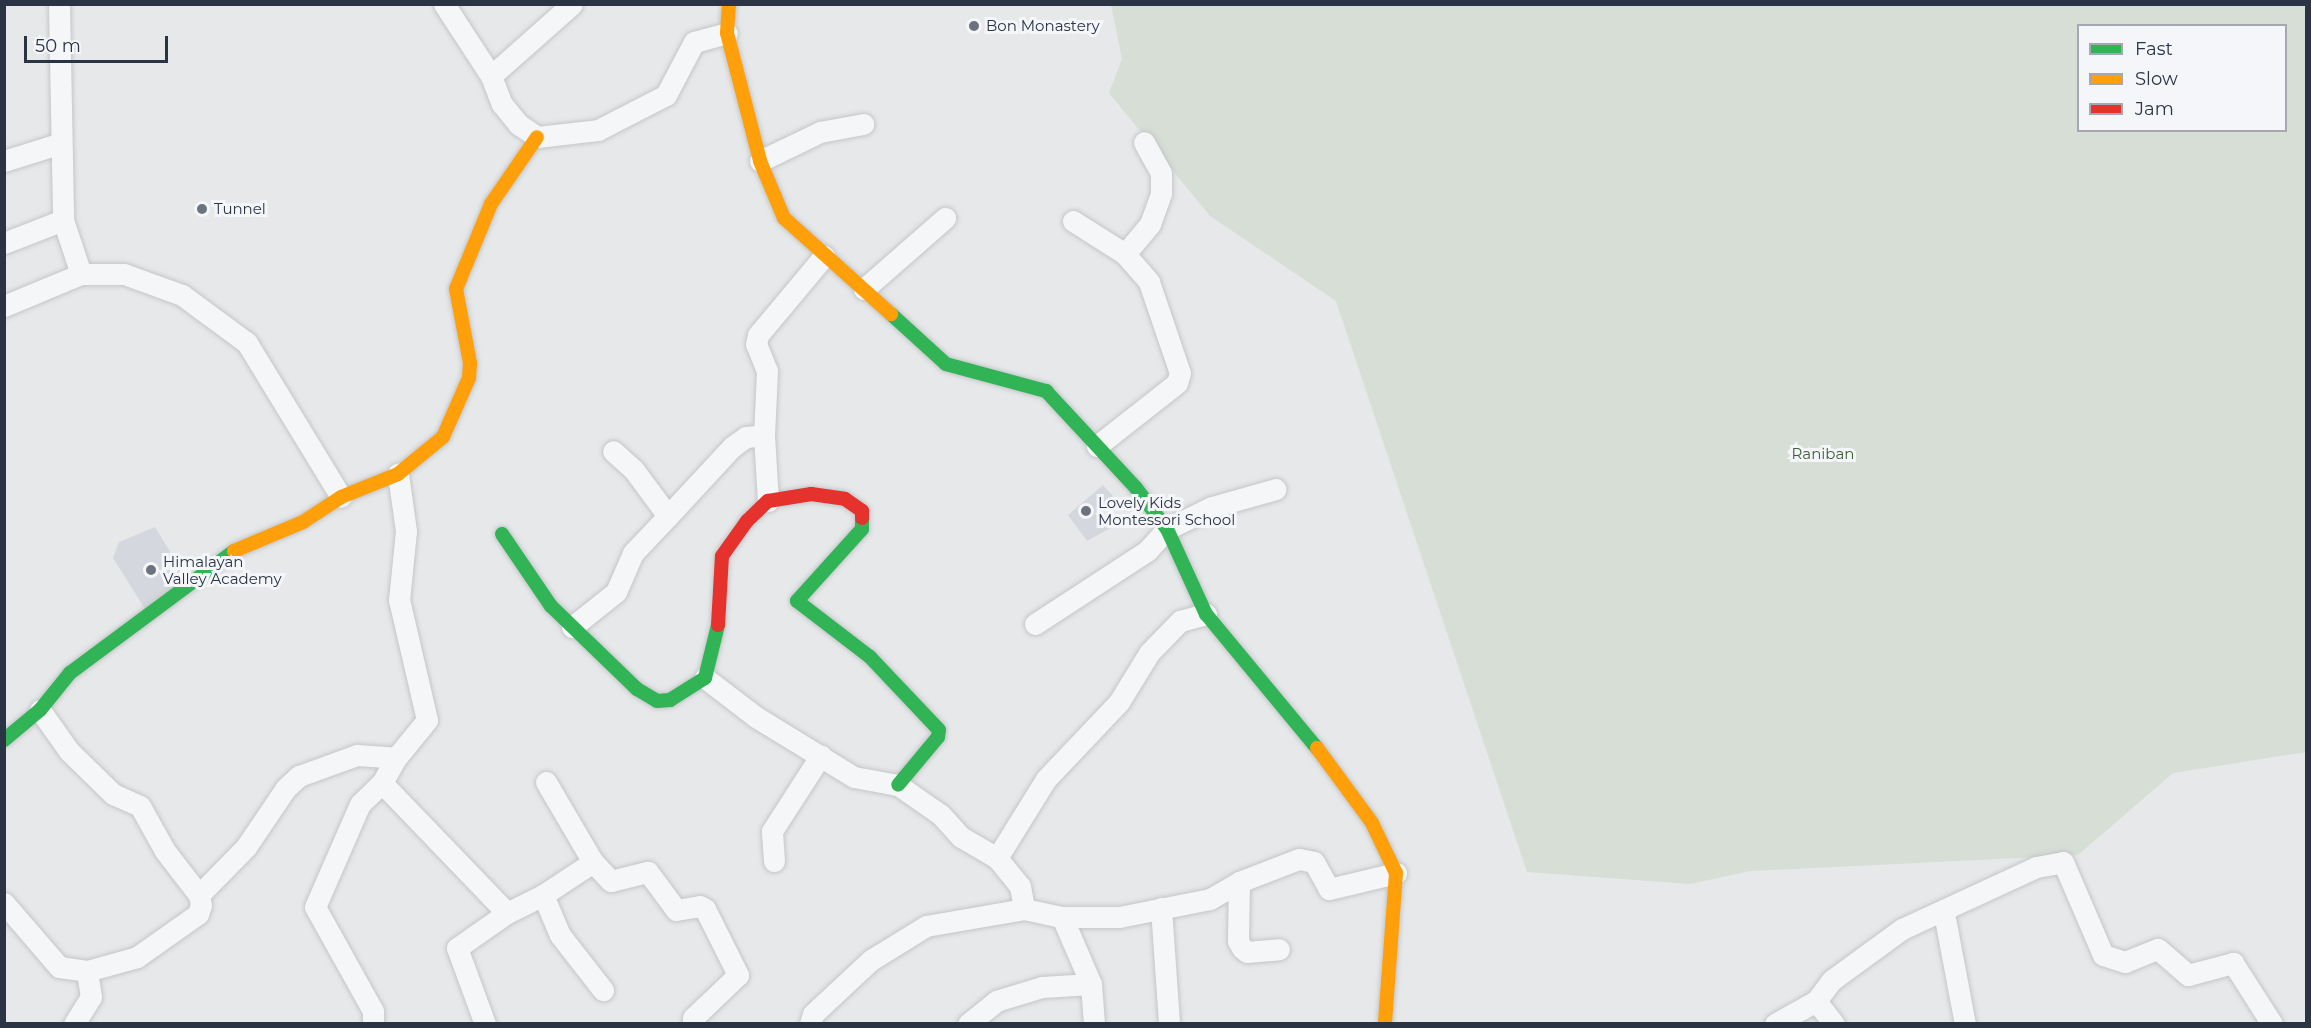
<!DOCTYPE html>
<html>
<head>
<meta charset="utf-8">
<style>
	body { margin:0 }
	#map { position:relative; width:2311px; height:1028px; overflow:hidden; background:#e6e8ea; font-family:Montserrat,sans-serif }
	div>[style] { position:absolute }
	.built>* { inset:0; background:#d4d7dd }
	.green>* { inset:0; background:#d6ded6 }
	.roads { filter:drop-shadow(0 0 2px #c4c6c8) drop-shadow(0 0 2px #c4c6c8) }
	.street>* { height:21px; margin:-10.5px; padding:0 10.5px; transform-origin:10.5px; border-radius:10.5px; background:#f5f6f7 }
	.fast>* { height:14px; margin:-7px; padding:0 7px; transform-origin:7px; border-radius:7px; background:#30b455 }
	.slow>* { height:14px; margin:-7px; padding:0 7px; transform-origin:7px; border-radius:7px; background:#ff9f0a }
	.jam>* { height:14px; margin:-7px; padding:0 7px; transform-origin:7px; border-radius:7px; background:#e5322d }
	.dots>* { width:16px; height:16px; translate:-50% -50%; box-sizing:border-box; border:3px solid #f4f6f9; border-radius:50% }
	span { translate:-50% -50%; white-space:nowrap; text-align:center; line-height:1.15; -webkit-text-stroke:6px #f4f6f9; paint-order:stroke }
	.poi-label { font-size:15px; color:#2b3445 }
	.left { translate:0 -50%; text-align:left }
	.park-label { font-size:15px; color:#3f6138 }
	.frame { position:absolute; inset:0; border:6px solid #2b3445; pointer-events:none }
	.legend { position:absolute; left:2077px; top:24px; width:210px; height:108px; box-sizing:border-box; background:#f4f6f9; border:2px solid #a4a8b1; margin:0; padding:8px 10px; list-style:none; font-size:18px; color:#2b3445 }
	.legend li { display:flex; align-items:center; gap:12px; height:30px }
	.legend b { width:30px; border:2px solid #a4a8b1 }
	.scale { position:absolute; left:24px; top:36px; width:144px; height:27px; box-sizing:border-box; border:3px solid #2b3445; border-top:0; padding-left:8px; font-size:18px; line-height:21px; white-space:nowrap; color:#2b3445; -webkit-text-stroke:4px #f4f6f9; paint-order:stroke }
</style>
</head>
<body>
<div id="map">
	<div class="built">
		<div style="clip-path:polygon(1103px 485px,1113px 496px,1097px 507px,1112px 527px,1087px 541px,1068px 515px)"></div>
		<div style="clip-path:polygon(155px 527px,189px 583px,145px 609px,113px 558px,119px 542px)"></div>
	</div>
	<div class="green">
		<div style="clip-path:polygon(evenodd,1111px 5px,2306px 5px,2306px 752px,2173px 773px,2078px 855px,1750px 871px,1690px 884px,1527px 872px,1336px 301px,1210px 216px,1109px 93px,1122px 59px,1111px 5px,2078px 26px,2286px 26px,2286px 130px,2078px 130px,2078px 26px)"></div>
	</div>
	<div class="roads">
		<div class="street">
			<div style="left:59px;top:4px;width:216px;rotate:88.9deg"></div>
			<div style="left:63px;top:220px;width:57px;rotate:71.6deg"></div>
			<div style="left:81px;top:274px;width:43px"></div>
			<div style="left:124px;top:274px;width:62px;rotate:19.9deg"></div>
			<div style="left:182px;top:295px;width:81px;rotate:36.4deg"></div>
			<div style="left:247px;top:343px;width:180px;rotate:58.6deg"></div>
			<div style="left:444px;top:4px;width:86px;rotate:56.9deg"></div>
			<div style="left:491px;top:76px;width:30px;rotate:69deg"></div>
			<div style="left:502px;top:104px;width:26px;rotate:51deg"></div>
			<div style="left:518px;top:124px;width:23px;rotate:34deg"></div>
			<div style="left:537px;top:137px;width:61px;rotate:-6.5deg"></div>
			<div style="left:598px;top:130px;width:76px;rotate:-27.2deg"></div>
			<div style="left:666px;top:95px;width:60px;rotate:-62.2deg"></div>
			<div style="left:694px;top:42px;width:34px;rotate:-15deg"></div>
			<div style="left:491px;top:76px;width:108px;rotate:-41.6deg"></div>
			<div style="left:4px;top:161px;width:60px;rotate:-17.5deg"></div>
			<div style="left:760px;top:161px;width:67px;rotate:-25.8deg"></div>
			<div style="left:820px;top:132px;width:44px;rotate:-10.5deg"></div>
			<div style="left:1073px;top:221px;width:62px;rotate:32.4deg"></div>
			<div style="left:1125px;top:254px;width:37px;rotate:49deg"></div>
			<div style="left:1149px;top:282px;width:96px;rotate:71.2deg"></div>
			<div style="left:1180px;top:373px;width:10px;rotate:107deg"></div>
			<div style="left:1177px;top:383px;width:102px;rotate:141.8deg"></div>
			<div style="left:4px;top:243px;width:63px;rotate:-21.3deg"></div>
			<div style="left:1125px;top:254px;width:39px;rotate:-50deg"></div>
			<div style="left:1150px;top:224px;width:33px;rotate:-70deg"></div>
			<div style="left:1161px;top:193px;width:20px;rotate:-90deg"></div>
			<div style="left:1161px;top:173px;width:35px;rotate:-119deg"></div>
			<div style="left:864px;top:289px;width:108px;rotate:-41.2deg"></div>
			<div style="left:4px;top:306px;width:83px;rotate:-22.6deg"></div>
			<div style="left:768px;top:501px;width:66px;rotate:-93.5deg"></div>
			<div style="left:764px;top:435px;width:64px;rotate:-87.3deg"></div>
			<div style="left:767px;top:371px;width:29px;rotate:-112deg"></div>
			<div style="left:756px;top:344px;width:9px;rotate:-77deg"></div>
			<div style="left:758px;top:335px;width:103px;rotate:-50.1deg"></div>
			<div style="left:668px;top:516px;width:94px;rotate:-47.2deg"></div>
			<div style="left:732px;top:447px;width:17px;rotate:-36deg"></div>
			<div style="left:746px;top:437px;width:18px;rotate:-6deg"></div>
			<div style="left:1035px;top:624px;width:134px;rotate:-33.1deg"></div>
			<div style="left:1147px;top:551px;width:30px;rotate:-48deg"></div>
			<div style="left:1167px;top:529px;width:50px;rotate:-26.1deg"></div>
			<div style="left:1212px;top:507px;width:66px;rotate:-15.7deg"></div>
			<div style="left:572px;top:627px;width:56px;rotate:-38.5deg"></div>
			<div style="left:616px;top:592px;width:43px;rotate:-66.4deg"></div>
			<div style="left:633px;top:553px;width:51px;rotate:-46.6deg"></div>
			<div style="left:668px;top:516px;width:57px;rotate:-126.5deg"></div>
			<div style="left:634px;top:470px;width:28px;rotate:-138deg"></div>
			<div style="left:705px;top:678px;width:64px;rotate:37.4deg"></div>
			<div style="left:756px;top:717px;width:115px;rotate:31.5deg"></div>
			<div style="left:854px;top:777px;width:45px;rotate:10.3deg"></div>
			<div style="left:898px;top:785px;width:52px;rotate:34.9deg"></div>
			<div style="left:941px;top:815px;width:30px;rotate:48deg"></div>
			<div style="left:961px;top:837px;width:42px;rotate:30.3deg"></div>
			<div style="left:997px;top:858px;width:36px;rotate:51deg"></div>
			<div style="left:1020px;top:886px;width:23px;rotate:80deg"></div>
			<div style="left:546px;top:782px;width:93px;rotate:59.6deg"></div>
			<div style="left:593px;top:862px;width:26px;rotate:47deg"></div>
			<div style="left:611px;top:881px;width:38px;rotate:-14deg"></div>
			<div style="left:648px;top:872px;width:47px;rotate:53.6deg"></div>
			<div style="left:676px;top:910px;width:24px;rotate:-9deg"></div>
			<div style="left:700px;top:906px;width:6px;rotate:31deg"></div>
			<div style="left:705px;top:909px;width:74px;rotate:63.4deg"></div>
			<div style="left:738px;top:975px;width:62px;rotate:136.3deg"></div>
			<div style="left:693px;top:1018px;width:6px;rotate:90deg"></div>
			<div style="left:382px;top:783px;width:180px;rotate:46.1deg"></div>
			<div style="left:507px;top:913px;width:40px;rotate:-26.6deg"></div>
			<div style="left:543px;top:895px;width:60px;rotate:-33.4deg"></div>
			<div style="left:997px;top:858px;width:93px;rotate:-58.2deg"></div>
			<div style="left:1046px;top:779px;width:106px;rotate:-46.5deg"></div>
			<div style="left:1119px;top:702px;width:57px;rotate:-58.5deg"></div>
			<div style="left:1149px;top:653px;width:45px;rotate:-45.9deg"></div>
			<div style="left:1180px;top:621px;width:27px;rotate:-15deg"></div>
			<div style="left:774px;top:861px;width:30px;rotate:-94deg"></div>
			<div style="left:772px;top:831px;width:90px;rotate:-57.2deg"></div>
			<div style="left:1239px;top:882px;width:59px;rotate:91deg"></div>
			<div style="left:1238px;top:941px;width:8px;rotate:60deg"></div>
			<div style="left:1242px;top:948px;width:6px;rotate:39deg"></div>
			<div style="left:1247px;top:952px;width:32px;rotate:-5deg"></div>
			<div style="left:199px;top:895px;width:67px;rotate:-45.6deg"></div>
			<div style="left:246px;top:847px;width:71px;rotate:-55.9deg"></div>
			<div style="left:286px;top:788px;width:18px;rotate:-43deg"></div>
			<div style="left:299px;top:776px;width:62px;rotate:-19.9deg"></div>
			<div style="left:357px;top:755px;width:39px;rotate:4deg"></div>
			<div style="left:396px;top:758px;width:49px;rotate:-50.8deg"></div>
			<div style="left:427px;top:720px;width:123px;rotate:-103.1deg"></div>
			<div style="left:399px;top:600px;width:69px;rotate:-84.2deg"></div>
			<div style="left:406px;top:531px;width:58px;rotate:-98deg"></div>
			<div style="left:543px;top:895px;width:43px;rotate:67deg"></div>
			<div style="left:560px;top:935px;width:70px;rotate:52deg"></div>
			<div style="left:4px;top:903px;width:84px;rotate:49.3deg"></div>
			<div style="left:59px;top:967px;width:28px;rotate:8deg"></div>
			<div style="left:87px;top:971px;width:52px;rotate:-15.6deg"></div>
			<div style="left:137px;top:957px;width:75px;rotate:-35.2deg"></div>
			<div style="left:198px;top:914px;width:9px;rotate:-72deg"></div>
			<div style="left:201px;top:905px;width:10px;rotate:-101deg"></div>
			<div style="left:199px;top:895px;width:56px;rotate:-127.7deg"></div>
			<div style="left:165px;top:851px;width:51px;rotate:-119.1deg"></div>
			<div style="left:140px;top:806px;width:30px;rotate:-156deg"></div>
			<div style="left:113px;top:794px;width:62px;rotate:-135.7deg"></div>
			<div style="left:69px;top:751px;width:50px;rotate:-125.3deg"></div>
			<div style="left:1161px;top:908px;width:113px;rotate:86deg"></div>
			<div style="left:1944px;top:913px;width:113px;rotate:79.3deg"></div>
			<div style="left:1091px;top:984px;width:40px;rotate:85.7deg"></div>
			<div style="left:1816px;top:1001px;width:29px;rotate:52deg"></div>
			<div style="left:74px;top:1024px;width:32px;rotate:-58deg"></div>
			<div style="left:91px;top:997px;width:26px;rotate:-99deg"></div>
			<div style="left:373px;top:1024px;width:13px;rotate:-90deg"></div>
			<div style="left:373px;top:1011px;width:119px;rotate:-119.1deg"></div>
			<div style="left:315px;top:907px;width:112px;rotate:-66.4deg"></div>
			<div style="left:360px;top:804px;width:30px;rotate:-44deg"></div>
			<div style="left:382px;top:783px;width:29px;rotate:-61deg"></div>
			<div style="left:485px;top:1024px;width:81px;rotate:-110.2deg"></div>
			<div style="left:457px;top:948px;width:61px;rotate:-35deg"></div>
			<div style="left:810px;top:1024px;width:10px;rotate:-73deg"></div>
			<div style="left:813px;top:1014px;width:79px;rotate:-43deg"></div>
			<div style="left:871px;top:960px;width:65px;rotate:-31.7deg"></div>
			<div style="left:926px;top:926px;width:99px;rotate:-9.8deg"></div>
			<div style="left:1024px;top:909px;width:39px;rotate:12deg"></div>
			<div style="left:1062px;top:917px;width:57px"></div>
			<div style="left:1119px;top:917px;width:93px;rotate:-11.2deg"></div>
			<div style="left:1210px;top:899px;width:34px;rotate:-30deg"></div>
			<div style="left:1239px;top:882px;width:64px;rotate:-21deg"></div>
			<div style="left:1299px;top:859px;width:15px;rotate:11deg"></div>
			<div style="left:1314px;top:862px;width:31px;rotate:61deg"></div>
			<div style="left:1329px;top:889px;width:69px;rotate:-13.4deg"></div>
			<div style="left:968px;top:1024px;width:36px;rotate:-39deg"></div>
			<div style="left:996px;top:1001px;width:48px;rotate:-16.9deg"></div>
			<div style="left:1042px;top:987px;width:49px;rotate:-3.5deg"></div>
			<div style="left:1091px;top:984px;width:73px;rotate:-113.4deg"></div>
			<div style="left:1775px;top:1024px;width:47px;rotate:-29.3deg"></div>
			<div style="left:1816px;top:1001px;width:26px;rotate:-53deg"></div>
			<div style="left:1832px;top:980px;width:87px;rotate:-36.1deg"></div>
			<div style="left:1902px;top:929px;width:148px;rotate:-24.8deg"></div>
			<div style="left:2036px;top:867px;width:27px;rotate:-10deg"></div>
			<div style="left:2063px;top:862px;width:101px;rotate:66.7deg"></div>
			<div style="left:2103px;top:955px;width:23px;rotate:18deg"></div>
			<div style="left:2125px;top:962px;width:35px;rotate:-22deg"></div>
			<div style="left:2158px;top:949px;width:40px;rotate:41deg"></div>
			<div style="left:2188px;top:975px;width:47px;rotate:-14.9deg"></div>
			<div style="left:2233px;top:963px;width:72px;rotate:57.4deg"></div>
		</div>
		<div class="fast">
			<div style="left:891px;top:314px;width:74px;rotate:42.3deg"></div>
			<div style="left:946px;top:364px;width:104px;rotate:15.1deg"></div>
			<div style="left:1046px;top:391px;width:132px;rotate:47.1deg"></div>
			<div style="left:1136px;top:488px;width:51px;rotate:52.9deg"></div>
			<div style="left:1167px;top:529px;width:94px;rotate:65.4deg"></div>
			<div style="left:1206px;top:614px;width:174px;rotate:50.4deg"></div>
			<div style="left:862px;top:518px;width:11px;rotate:90deg"></div>
			<div style="left:862px;top:529px;width:97px;rotate:132.1deg"></div>
			<div style="left:797px;top:601px;width:92px;rotate:37.5deg"></div>
			<div style="left:870px;top:657px;width:100px;rotate:46.6deg"></div>
			<div style="left:939px;top:730px;width:7px;rotate:98deg"></div>
			<div style="left:938px;top:737px;width:62px;rotate:129.8deg"></div>
			<div style="left:502px;top:534px;width:87px;rotate:55.8deg"></div>
			<div style="left:551px;top:606px;width:120px;rotate:44deg"></div>
			<div style="left:637px;top:689px;width:23px;rotate:31deg"></div>
			<div style="left:657px;top:701px;width:13px;rotate:-4deg"></div>
			<div style="left:670px;top:700px;width:41px;rotate:-32.2deg"></div>
			<div style="left:705px;top:678px;width:55px;rotate:-76.2deg"></div>
			<div style="left:4px;top:740px;width:47px;rotate:-39.8deg"></div>
			<div style="left:40px;top:710px;width:48px;rotate:-51deg"></div>
			<div style="left:70px;top:673px;width:204px;rotate:-36.6deg"></div>
		</div>
		<div class="slow">
			<div style="left:729px;top:4px;width:29px;rotate:94deg"></div>
			<div style="left:727px;top:33px;width:132px;rotate:75.5deg"></div>
			<div style="left:760px;top:161px;width:62px;rotate:67.2deg"></div>
			<div style="left:784px;top:218px;width:144px;rotate:41.9deg"></div>
			<div style="left:234px;top:551px;width:75px;rotate:-22.8deg"></div>
			<div style="left:303px;top:522px;width:45px;rotate:-33.3deg"></div>
			<div style="left:341px;top:497px;width:61px;rotate:-22deg"></div>
			<div style="left:398px;top:474px;width:58px;rotate:-39.4deg"></div>
			<div style="left:443px;top:437px;width:64px;rotate:-66.2deg"></div>
			<div style="left:469px;top:378px;width:15px;rotate:-86deg"></div>
			<div style="left:470px;top:363px;width:75px;rotate:-100.7deg"></div>
			<div style="left:456px;top:289px;width:92px;rotate:-67.6deg"></div>
			<div style="left:491px;top:204px;width:81px;rotate:-55.5deg"></div>
			<div style="left:1317px;top:748px;width:93px;rotate:53.7deg"></div>
			<div style="left:1372px;top:823px;width:55px;rotate:64.4deg"></div>
			<div style="left:1396px;top:873px;width:151px;rotate:94.2deg"></div>
		</div>
		<div class="jam">
			<div style="left:718px;top:625px;width:69px;rotate:-86.7deg"></div>
			<div style="left:722px;top:556px;width:43px;rotate:-54.5deg"></div>
			<div style="left:747px;top:521px;width:29px;rotate:-44deg"></div>
			<div style="left:768px;top:501px;width:44px;rotate:-9.2deg"></div>
			<div style="left:811px;top:494px;width:34px;rotate:8deg"></div>
			<div style="left:845px;top:499px;width:21px;rotate:35deg"></div>
			<div style="left:862px;top:511px;width:7px;rotate:90deg"></div>
		</div>
	</div>
	<div class="dots">
		<div style="left:974px;top:26px;background:#6c737f"></div>
		<div style="left:202px;top:209px;background:#6c737f"></div>
		<div style="left:1086px;top:511px;background:#6c737f"></div>
		<div style="left:151px;top:570px;background:#6c737f"></div>
	</div>
	<div class="poi-label">
		<span class="left" style="left:986px;top:26px">Bon Monastery</span>
		<span class="left" style="left:214px;top:209px">Tunnel</span>
		<span class="left" style="left:1098px;top:511px">Lovely Kids<br>Montessori School</span>
		<span class="left" style="left:163px;top:570px">Himalayan<br>Valley Academy</span>
	</div>
	<div class="park-label">
		<span style="left:1823px;top:454px">Raniban</span>
	</div>
	<div class="frame"></div>
	<ul class="legend">
	<li><b style="height:8px;background:#30b455"></b>Fast</li>
	<li><b style="height:8px;background:#ff9f0a"></b>Slow</li>
	<li><b style="height:8px;background:#e5322d"></b>Jam</li>
	</ul>
	<div class="scale">50 m</div>
</div>
</body>
</html>
